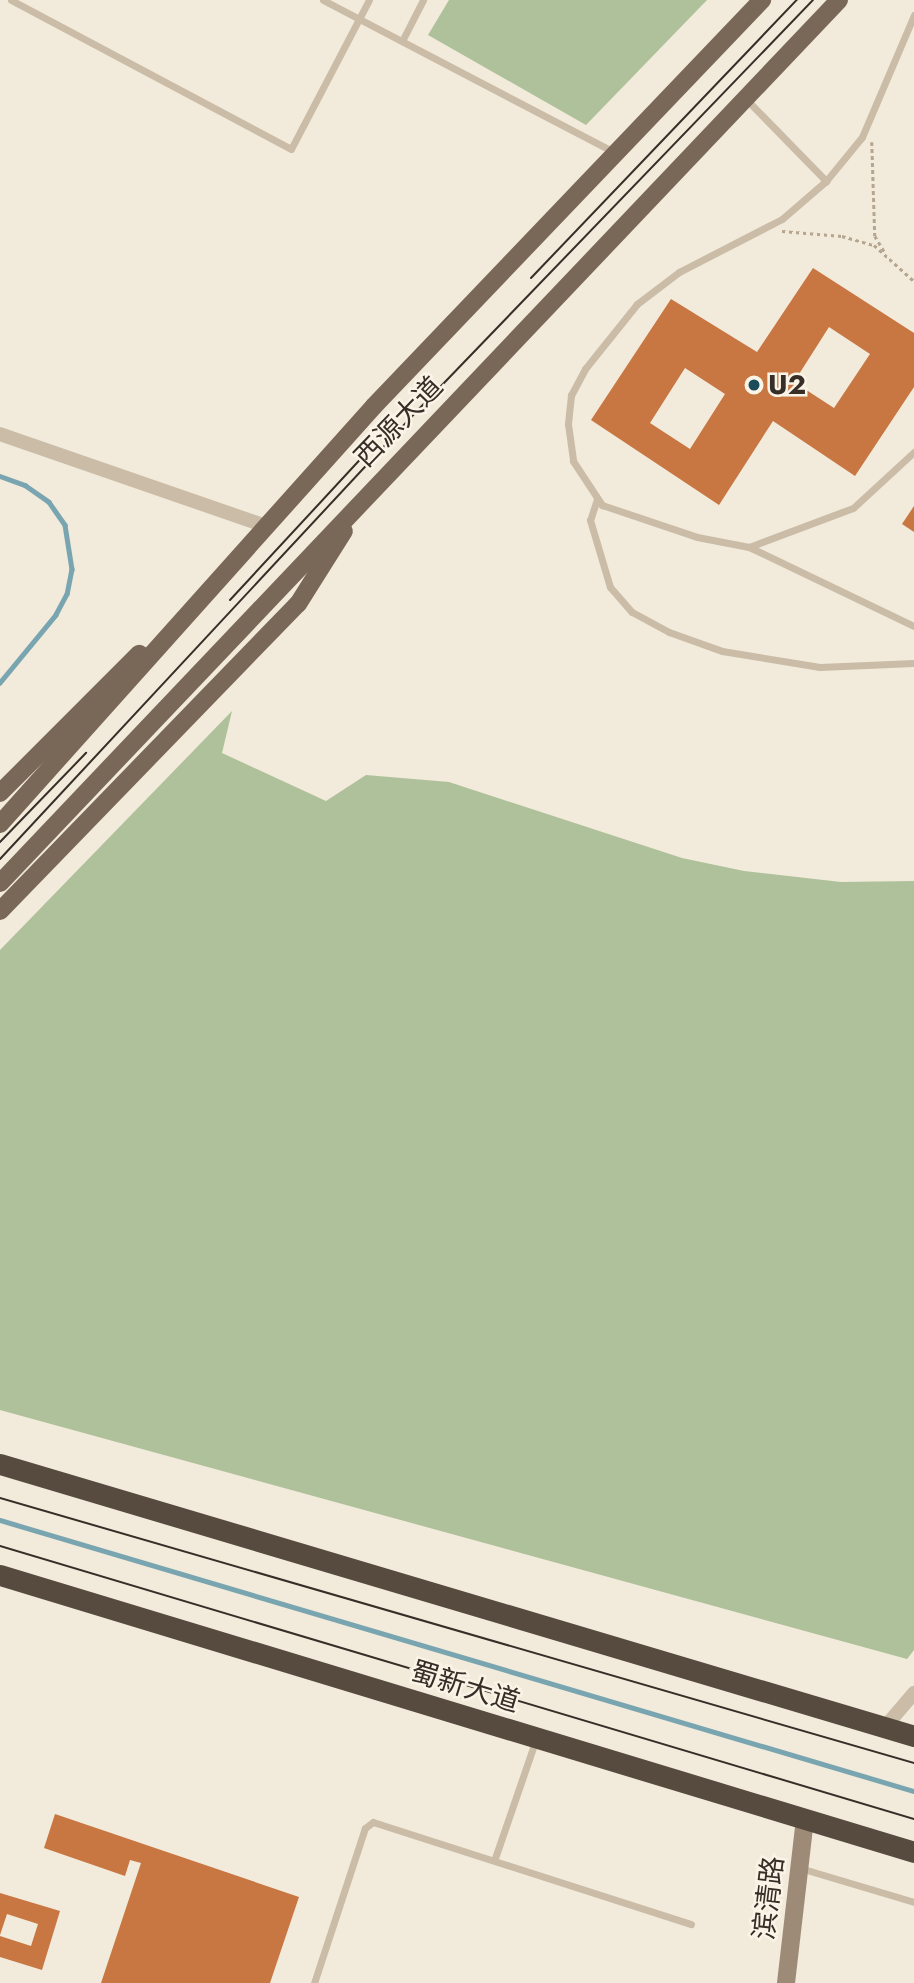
<!DOCTYPE html>
<html>
<head>
<meta charset="utf-8">
<style>
	body { margin:0 }
	#map { position:relative; width:914px; height:1983px; overflow:hidden; background:#f2eada; font-family:Jost,"Noto Sans SC",sans-serif }
	div>[style] { position:absolute }
	.green>* { inset:0; background:#aec19a }
	.stream>* { height:4.5px; margin:-2.25px; padding:0 2.25px; transform-origin:2.25px; border-radius:2.25px; background:#79a5b0 }
	.building>* { inset:0; background:#c87642 }
	.path>* { height:2.5px; margin-top:-1.25px; transform-origin:0; background:repeating-linear-gradient(90deg,#b6a690 0 3.5px,transparent 0 7px) }
	.lane>* { height:7px; margin:-3.5px; padding:0 3.5px; transform-origin:3.5px; border-radius:3.5px; background:#cabca6 }
	.street>* { height:14px; margin:-7px; padding:0 7px; transform-origin:7px; border-radius:7px; background:#cabca6 }
	.secondary>* { height:18px; margin:-9px; padding:0 9px; transform-origin:9px; border-radius:9px; background:#9e8b77 }
	.primary>* { height:18px; margin:-9px; padding:0 9px; transform-origin:9px; border-radius:9px; background:#796858 }
	.highway>* { height:21px; margin:-10.5px; padding:0 10.5px; transform-origin:10.5px; border-radius:10.5px; background:#574a3e }
	.tram>* { height:2px; margin:-1px; padding:0 1px; transform-origin:1px; border-radius:1px; background:#362e27 }
	.dots>* { width:19px; height:19px; translate:-50% -50%; box-sizing:border-box; border:4px solid #faf4e7; border-radius:50% }
	span { translate:-50% -50%; white-space:nowrap; text-align:center; line-height:1.15; -webkit-text-stroke:5px #faf4e7; paint-order:stroke }
	.poi-label { font-size:28px; color:#362e27; font-weight:700 }
	.left { translate:0 -50%; text-align:left }
	.street-label { font-size:28px; color:#362e27 }
</style>
</head>
<body>
<div id="map">
	<div class="green">
		<div style="clip-path:polygon(449px 0,707px 0,586px 125px,428px 35px)"></div>
		<div style="clip-path:polygon(232px 711px,222px 753px,326px 801px,366px 775px,449px 782px,682px 858px,744px 871px,841px 882px,914px 881px,914px 1650px,907px 1659px,0 1410px,0 950px)"></div>
	</div>
	<div class="stream">
		<div style="left:0;top:476px;width:27px;rotate:20deg"></div>
		<div style="left:25px;top:485px;width:29px;rotate:35deg"></div>
		<div style="left:49px;top:502px;width:28px;rotate:55deg"></div>
		<div style="left:65px;top:525px;width:45px;rotate:81deg"></div>
		<div style="left:72px;top:569px;width:25px;rotate:101deg"></div>
		<div style="left:67px;top:594px;width:24px;rotate:118deg"></div>
		<div style="left:56px;top:615px;width:88px;rotate:129.5deg"></div>
		<div style="left:0;top:1520px;width:953px;rotate:16.52deg"></div>
	</div>
	<div class="building">
		<div style="clip-path:polygon(evenodd,813px 268px,914px 333px,914px 387px,855px 476px,773px 421px,719px 505px,591px 420px,671px 299px,757px 352px,813px 268px,829px 327px,870px 354px,834px 408px,794px 382px,829px 327px,813px 268px,685px 368px,725px 394px,690px 449px,650px 423px,685px 368px)"></div>
		<div style="clip-path:polygon(914px 506px,914px 532px,902px 524px)"></div>
		<div style="clip-path:polygon(55px 1814px,299px 1897px,270px 1983px,101px 1983px,141px 1863px,130px 1860px,125px 1876px,44px 1848px)"></div>
		<div style="clip-path:polygon(0 1893px,60px 1911px,42px 1970px,0 1957px,0 1936px,31px 1946px,38px 1924px,7px 1914px,0 1935px)"></div>
	</div>
	<div class="path">
		<div style="left:872px;top:142px;width:94px;rotate:88.2deg"></div>
		<div style="left:875px;top:236px;width:21px;rotate:59deg"></div>
		<div style="left:782px;top:231px;width:60px;rotate:4.8deg"></div>
		<div style="left:842px;top:236px;width:33px;rotate:16deg"></div>
		<div style="left:874px;top:245px;width:54px;rotate:42deg"></div>
	</div>
	<div class="lane">
		<div style="left:11px;top:0;width:317px;rotate:28deg"></div>
		<div style="left:291px;top:149px;width:168px;rotate:-62.4deg"></div>
		<div style="left:323px;top:0;width:328px;rotate:27.6deg"></div>
		<div style="left:914px;top:15px;width:133px;rotate:113.1deg"></div>
		<div style="left:862px;top:137px;width:57px;rotate:129.3deg"></div>
		<div style="left:826px;top:181px;width:58px;rotate:139.2deg"></div>
		<div style="left:782px;top:219px;width:116px;rotate:152.8deg"></div>
		<div style="left:679px;top:272px;width:53px;rotate:142.7deg"></div>
		<div style="left:637px;top:304px;width:83px;rotate:128.7deg"></div>
		<div style="left:585px;top:369px;width:30px;rotate:118deg"></div>
		<div style="left:571px;top:395px;width:29px;rotate:96deg"></div>
		<div style="left:568px;top:424px;width:37px;rotate:82deg"></div>
		<div style="left:573px;top:461px;width:53px;rotate:56.6deg"></div>
		<div style="left:602px;top:505px;width:100px;rotate:18.6deg"></div>
		<div style="left:697px;top:537px;width:53px;rotate:10.9deg"></div>
		<div style="left:749px;top:547px;width:183px;rotate:25.6deg"></div>
		<div style="left:402px;top:41px;width:46px;rotate:-62.9deg"></div>
		<div style="left:746px;top:99px;width:115px;rotate:45.7deg"></div>
		<div style="left:597px;top:499px;width:22px;rotate:108deg"></div>
		<div style="left:590px;top:520px;width:70px;rotate:73.4deg"></div>
		<div style="left:610px;top:587px;width:33px;rotate:49deg"></div>
		<div style="left:632px;top:612px;width:42px;rotate:28.4deg"></div>
		<div style="left:669px;top:632px;width:56px;rotate:19.7deg"></div>
		<div style="left:722px;top:651px;width:99px;rotate:9.3deg"></div>
		<div style="left:820px;top:667px;width:94px;rotate:-2.4deg"></div>
		<div style="left:749px;top:547px;width:111px;rotate:-20.6deg"></div>
		<div style="left:853px;top:508px;width:83px;rotate:-42.6deg"></div>
		<div style="left:495px;top:1858px;width:126px;rotate:-71deg"></div>
		<div style="left:800px;top:1868px;width:119px;rotate:16.6deg"></div>
		<div style="left:314px;top:1983px;width:163px;rotate:-71.8deg"></div>
		<div style="left:365px;top:1828px;width:10px;rotate:-37deg"></div>
		<div style="left:373px;top:1822px;width:334px;rotate:17.8deg"></div>
	</div>
	<div class="street">
		<div style="left:0;top:434px;width:281px;rotate:19.1deg"></div>
		<div style="left:885px;top:1727px;width:45px;rotate:-49.5deg"></div>
	</div>
	<div class="secondary">
		<div style="left:786px;top:1983px;width:165px;rotate:-83.4deg"></div>
	</div>
	<div class="primary">
		<div style="left:0;top:793px;width:197px;rotate:-45deg"></div>
		<div style="left:0;top:824px;width:561px;rotate:-48.18deg"></div>
		<div style="left:374px;top:406px;width:562px;rotate:-46.3deg"></div>
		<div style="left:0;top:883px;width:1218px;rotate:-46.46deg"></div>
		<div style="left:0;top:911px;width:428px;rotate:-45.9deg"></div>
		<div style="left:298px;top:604px;width:86px;rotate:-57.8deg"></div>
	</div>
	<div class="highway">
		<div style="left:0;top:1464px;width:954px;rotate:16.57deg"></div>
		<div style="left:0;top:1575px;width:955px;rotate:16.86deg"></div>
	</div>
	<div class="tram">
		<div style="left:531px;top:278px;width:385px;rotate:-46.3deg"></div>
		<div style="left:230px;top:600px;width:203px;rotate:-47.2deg"></div>
		<div style="left:0;top:842px;width:124px;rotate:-46deg"></div>
		<div style="left:0;top:859px;width:611px;rotate:-47.06deg"></div>
		<div style="left:416px;top:412px;width:572px;rotate:-46.06deg"></div>
		<div style="left:0;top:1498px;width:952px;rotate:16.17deg"></div>
		<div style="left:0;top:1546px;width:954px;rotate:16.63deg"></div>
	</div>
	<div class="dots">
		<div style="left:754px;top:385px;background:#1c4c59"></div>
	</div>
	<div class="poi-label">
		<span class="left" style="left:768px;top:385px">U2</span>
	</div>
	<div class="street-label">
		<span style="left:399px;top:422px;rotate:-46deg">西源大道</span>
		<span style="left:465px;top:1687px;rotate:17deg">蜀新大道</span>
		<span style="left:769px;top:1898px;rotate:-83deg">滨清路</span>
	</div>
</div>
</body>
</html>
